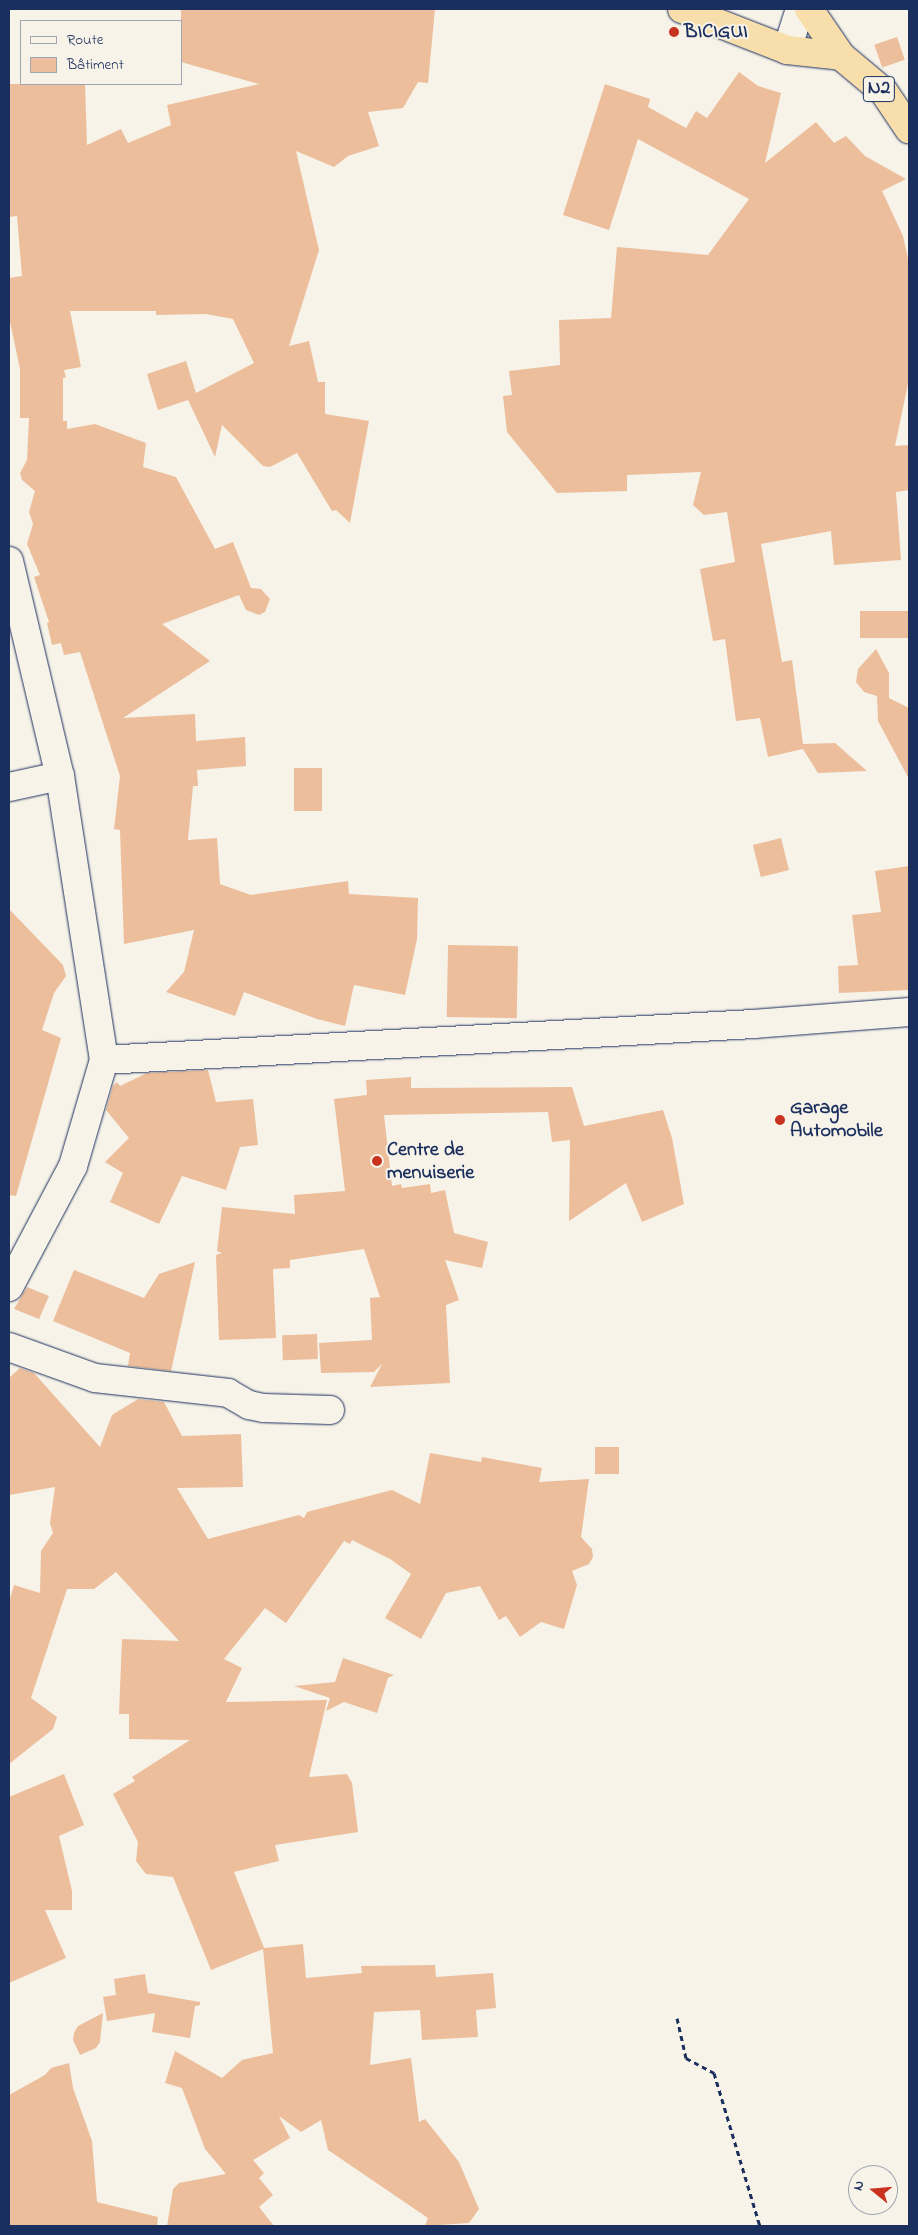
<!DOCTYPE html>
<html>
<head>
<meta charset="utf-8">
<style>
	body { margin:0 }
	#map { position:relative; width:918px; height:2235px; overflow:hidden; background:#f7f3e8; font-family:"Indie Flower",sans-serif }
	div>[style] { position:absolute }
	.building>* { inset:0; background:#ecbe9c; transform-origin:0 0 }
	.path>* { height:3px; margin-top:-1.5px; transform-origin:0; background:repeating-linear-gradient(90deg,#1b2f5e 0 5px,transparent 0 9px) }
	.roads { filter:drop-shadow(0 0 1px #1b2f5e) drop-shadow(0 0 1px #1b2f5e) }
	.minor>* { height:28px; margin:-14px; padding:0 14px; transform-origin:14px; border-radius:14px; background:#f7f3e8 }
	.trunk>* { height:28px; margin:-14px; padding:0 14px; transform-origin:14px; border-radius:14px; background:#f8deab }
	.dots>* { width:14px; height:14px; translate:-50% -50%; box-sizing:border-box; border:2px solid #f7f3e8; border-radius:50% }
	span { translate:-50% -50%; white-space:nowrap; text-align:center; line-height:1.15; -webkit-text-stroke:4px #f7f3e8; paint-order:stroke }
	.shield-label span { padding:1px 4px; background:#f7f3e8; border:1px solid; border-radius:4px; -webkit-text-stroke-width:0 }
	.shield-label { font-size:19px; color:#1b2f5e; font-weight:700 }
	.poi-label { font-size:20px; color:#1b2f5e; font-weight:700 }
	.left { translate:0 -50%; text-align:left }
	.frame { position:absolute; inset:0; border:10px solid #1b2f5e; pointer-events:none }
	.legend { position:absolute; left:20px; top:20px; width:162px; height:65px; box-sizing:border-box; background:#f7f3e8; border:1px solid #9fa5b1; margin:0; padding:6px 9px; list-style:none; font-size:15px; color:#1b2f5e }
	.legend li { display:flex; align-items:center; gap:10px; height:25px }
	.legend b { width:25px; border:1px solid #9fa5b1 }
	.north { position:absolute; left:848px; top:2165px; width:50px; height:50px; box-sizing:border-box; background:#f7f3e8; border:1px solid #9fa5b1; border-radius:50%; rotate:287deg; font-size:14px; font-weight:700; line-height:20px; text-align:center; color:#1b2f5e }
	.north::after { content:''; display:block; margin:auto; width:18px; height:22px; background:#c8321e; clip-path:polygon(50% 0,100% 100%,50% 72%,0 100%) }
</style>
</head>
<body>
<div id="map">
	<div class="building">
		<div style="clip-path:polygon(181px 9px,435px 9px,428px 83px,418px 82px,403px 108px,368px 112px,379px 146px,348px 156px,334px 167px,296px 151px,319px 250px,289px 346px,309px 341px,318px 382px,325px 382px,325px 414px,369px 421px,350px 523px,336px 510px,332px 511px,297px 453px,270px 467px,263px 466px,222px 425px,215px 457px,188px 400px,158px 410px,147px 374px,186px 361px,196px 393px,254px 363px,233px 319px,206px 314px,156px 315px,156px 311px,70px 311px,81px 367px,64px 370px,66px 377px,63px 378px,63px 421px,67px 421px,67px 429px,95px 424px,146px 443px,143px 467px,176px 477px,215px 549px,233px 542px,251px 588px,261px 589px,270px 599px,265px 612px,259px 615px,246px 610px,239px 595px,162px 624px,210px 661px,123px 718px,195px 714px,196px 741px,245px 737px,246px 766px,197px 770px,198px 786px,193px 786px,188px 840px,217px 838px,220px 884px,251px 895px,348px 881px,349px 894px,418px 898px,417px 939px,405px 995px,354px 985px,345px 1026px,317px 1019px,244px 992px,235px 1016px,166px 992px,184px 972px,194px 930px,124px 944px,120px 830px,114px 829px,120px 776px,80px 652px,64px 655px,61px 643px,52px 645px,47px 623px,49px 622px,34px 577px,40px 575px,27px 544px,33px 524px,29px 512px,35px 491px,22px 480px,20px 473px,27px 460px,29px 418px,20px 418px,20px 369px,9px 317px,9px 278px,22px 276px,17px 216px,9px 217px,9px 84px,85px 84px,87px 145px,121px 129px,128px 143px,171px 125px,167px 105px,259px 84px,181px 62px)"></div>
		<div style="left:897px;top:37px;width:24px;height:24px;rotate:71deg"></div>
		<div style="clip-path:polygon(739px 72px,758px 86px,781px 93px,765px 163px,816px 122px,834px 143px,846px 136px,865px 156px,906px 179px,882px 191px,903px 236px,909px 263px,909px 379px,895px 446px,909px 445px,909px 490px,896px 492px,901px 560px,834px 565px,831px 531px,761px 544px,782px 662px,792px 660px,803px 744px,835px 743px,867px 771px,818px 773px,803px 749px,768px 757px,760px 718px,736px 721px,725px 639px,713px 641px,700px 569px,735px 562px,727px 512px,704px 515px,693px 505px,701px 472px,627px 475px,627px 491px,557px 493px,507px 432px,503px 396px,512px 395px,509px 371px,560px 365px,559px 320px,611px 318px,617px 247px,708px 255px,749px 199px,638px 139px,609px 230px,563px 215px,605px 84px,650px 99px,648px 107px,686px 128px,696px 111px,707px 118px)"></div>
		<div style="left:909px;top:611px;width:27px;height:49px;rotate:90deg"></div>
		<div style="clip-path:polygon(876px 649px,889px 673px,889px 698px,909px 708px,909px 779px,878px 721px,877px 696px,864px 692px,856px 682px,858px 669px)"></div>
		<div style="left:294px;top:768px;width:28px;height:43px"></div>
		<div style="left:781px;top:838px;width:33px;height:29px;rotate:76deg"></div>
		<div style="clip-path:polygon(909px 866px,909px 990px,839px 993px,838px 966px,858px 965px,852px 915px,881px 912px,875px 871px)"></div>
		<div style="clip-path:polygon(9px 909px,63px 965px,66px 976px,54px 993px,42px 1030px,61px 1038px,16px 1196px,9px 1195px)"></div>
		<div style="left:448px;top:945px;width:70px;height:72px;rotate:1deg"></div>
		<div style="clip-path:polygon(208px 1070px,216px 1102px,253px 1099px,258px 1145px,240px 1147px,226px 1190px,182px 1176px,159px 1224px,110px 1202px,123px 1173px,105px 1162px,129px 1138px,106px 1110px,113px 1086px,117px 1082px,120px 1086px,147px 1073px)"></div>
		<div style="clip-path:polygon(411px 1077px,411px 1088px,572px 1087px,584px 1126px,663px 1110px,672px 1138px,684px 1204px,642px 1222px,626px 1183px,569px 1221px,570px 1140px,552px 1142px,548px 1112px,384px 1115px,392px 1186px,401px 1184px,402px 1188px,430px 1184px,431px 1193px,445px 1190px,454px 1233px,488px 1242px,482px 1268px,445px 1260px,459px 1300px,446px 1305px,450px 1383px,370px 1387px,382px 1364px,374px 1372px,321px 1373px,319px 1343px,372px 1340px,370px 1298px,380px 1297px,364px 1249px,290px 1260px,290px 1268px,273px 1269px,276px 1338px,219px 1340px,216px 1255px,222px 1253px,217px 1251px,222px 1207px,295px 1214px,294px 1195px,345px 1191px,334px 1099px,367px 1095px,366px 1080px)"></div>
		<div style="clip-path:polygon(195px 1262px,171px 1371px,128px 1366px,130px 1353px,53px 1321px,74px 1270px,144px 1298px,159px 1274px)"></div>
		<div style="clip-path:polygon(27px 1287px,49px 1296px,39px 1319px,14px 1309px)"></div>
		<div style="left:317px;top:1334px;width:25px;height:35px;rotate:88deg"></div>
		<div style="clip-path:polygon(20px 1368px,34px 1373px,100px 1447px,112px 1415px,138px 1399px,164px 1402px,182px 1436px,241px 1434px,243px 1487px,177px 1488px,208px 1539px,299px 1515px,304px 1518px,307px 1512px,392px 1490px,420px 1504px,430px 1453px,481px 1462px,482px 1457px,542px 1468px,539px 1482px,589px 1479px,581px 1537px,592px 1549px,593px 1557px,589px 1564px,572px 1571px,577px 1585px,564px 1629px,541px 1622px,520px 1637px,506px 1616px,499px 1620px,480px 1586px,446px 1593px,421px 1639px,385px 1618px,411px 1574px,390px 1559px,352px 1540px,350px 1544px,344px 1541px,286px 1623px,265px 1608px,224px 1659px,242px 1668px,226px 1702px,327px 1700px,309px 1777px,347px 1774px,352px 1783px,358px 1832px,275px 1845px,279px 1861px,234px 1872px,264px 1948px,303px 1944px,306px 1978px,362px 1973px,361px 1966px,435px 1965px,436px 1977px,493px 1973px,496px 2008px,476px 2010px,478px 2037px,422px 2040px,420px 2010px,374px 2012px,370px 2065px,411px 2058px,419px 2122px,425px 2119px,459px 2162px,479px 2209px,469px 2223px,425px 2226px,428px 2218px,328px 2150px,321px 2120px,301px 2132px,279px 2116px,290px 2138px,253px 2160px,264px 2173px,259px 2178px,273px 2195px,259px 2207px,274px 2226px,167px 2226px,173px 2189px,179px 2183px,226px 2174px,205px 2149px,182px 2088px,165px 2083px,175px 2051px,222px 2078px,242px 2060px,273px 2053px,263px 1949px,211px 1970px,173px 1877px,146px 1874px,136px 1861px,138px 1842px,113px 1794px,135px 1781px,132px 1777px,190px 1740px,129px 1739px,129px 1714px,119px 1714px,122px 1639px,179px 1641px,116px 1572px,94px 1589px,67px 1589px,31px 1698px,57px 1717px,53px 1729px,9px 1764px,9px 1602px,14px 1585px,40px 1593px,41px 1551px,53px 1533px,50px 1523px,55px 1487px,9px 1495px,9px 1378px)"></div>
		<div style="left:595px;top:1447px;width:24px;height:27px"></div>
		<div style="clip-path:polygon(343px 1658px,394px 1675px,388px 1678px,377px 1713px,344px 1702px,326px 1711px,330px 1698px,294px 1686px,335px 1682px)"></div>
		<div style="clip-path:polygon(64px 1774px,84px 1825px,59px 1836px,72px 1891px,72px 1910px,45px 1910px,66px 1958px,9px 1983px,9px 1797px)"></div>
		<div style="clip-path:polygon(145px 1974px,148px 1993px,200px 2002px,200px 2005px,195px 2006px,190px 2038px,152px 2032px,155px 2013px,107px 2021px,103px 1997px,116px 1995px,114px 1979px)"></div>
		<div style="clip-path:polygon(103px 2013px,100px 2042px,96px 2048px,80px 2055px,73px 2040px,74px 2033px,78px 2026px)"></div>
		<div style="clip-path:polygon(69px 2063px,73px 2088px,92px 2141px,97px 2202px,158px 2217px,157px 2226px,9px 2226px,9px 2095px,45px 2075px,51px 2068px)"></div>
	</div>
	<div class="path">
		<div style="left:677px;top:2018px;width:41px;rotate:77.3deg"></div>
		<div style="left:686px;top:2058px;width:32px;rotate:28deg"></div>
		<div style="left:714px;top:2073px;width:160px;rotate:73.3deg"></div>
	</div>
	<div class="roads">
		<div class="minor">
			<div style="left:787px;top:50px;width:43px;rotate:-72.4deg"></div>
			<div style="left:9px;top:561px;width:221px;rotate:76.7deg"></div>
			<div style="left:60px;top:776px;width:287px;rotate:81.2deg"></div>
			<div style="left:9px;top:787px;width:52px;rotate:-12.2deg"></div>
			<div style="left:9px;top:1287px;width:137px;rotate:-62.1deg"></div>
			<div style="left:73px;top:1166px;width:110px;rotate:-73.7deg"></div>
			<div style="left:104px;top:1060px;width:651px;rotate:-3.17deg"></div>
			<div style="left:754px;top:1024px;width:155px;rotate:-4.4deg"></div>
			<div style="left:9px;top:1347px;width:91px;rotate:19.8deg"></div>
			<div style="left:95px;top:1378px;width:134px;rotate:6.4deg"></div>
			<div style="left:228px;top:1393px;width:24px;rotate:30deg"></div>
			<div style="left:249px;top:1405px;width:14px;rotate:12deg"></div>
			<div style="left:263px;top:1408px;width:67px;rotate:1.7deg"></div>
		</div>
		<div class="trunk">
			<div style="left:682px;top:9px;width:113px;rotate:21.3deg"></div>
			<div style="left:787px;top:50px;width:54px;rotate:6.3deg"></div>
			<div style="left:809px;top:9px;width:57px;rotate:55.8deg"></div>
			<div style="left:841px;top:56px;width:56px;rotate:39.9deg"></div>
			<div style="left:884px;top:92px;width:45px;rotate:56deg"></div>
		</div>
	</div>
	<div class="dots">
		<div style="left:674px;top:32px;background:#c8321e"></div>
		<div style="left:780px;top:1120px;background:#c8321e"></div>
		<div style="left:377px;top:1161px;background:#c8321e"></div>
	</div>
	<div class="shield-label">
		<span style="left:879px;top:89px">N2</span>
	</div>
	<div class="poi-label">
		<span class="left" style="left:684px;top:32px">BICIGUI</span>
		<span class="left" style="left:790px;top:1120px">Garage<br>Automobile</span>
		<span class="left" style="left:387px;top:1162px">Centre de<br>menuiserie</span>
	</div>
	<div class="frame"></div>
	<ul class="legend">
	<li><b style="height:6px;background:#f7f3e8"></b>Route</li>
	<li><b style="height:14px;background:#ecbe9c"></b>Bâtiment</li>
	</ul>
	<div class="north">N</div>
</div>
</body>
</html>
